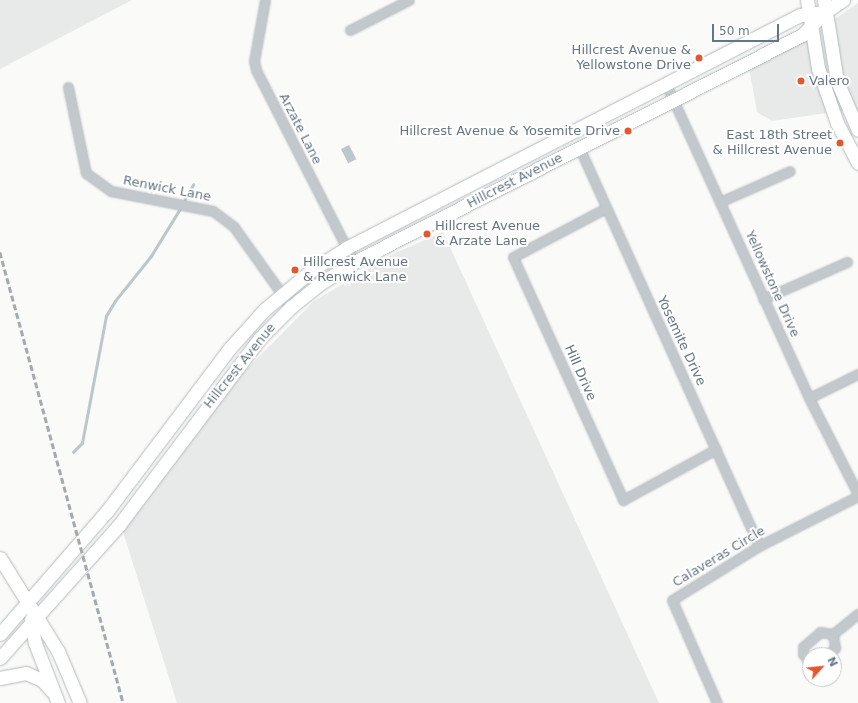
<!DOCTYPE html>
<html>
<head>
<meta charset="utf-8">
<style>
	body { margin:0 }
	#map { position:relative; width:858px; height:703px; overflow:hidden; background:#fafaf8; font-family:"DejaVu Sans",sans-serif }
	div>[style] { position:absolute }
	.built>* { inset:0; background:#e8e9e9 }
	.water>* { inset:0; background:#bbc7cb; transform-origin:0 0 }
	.stream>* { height:2.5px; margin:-1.25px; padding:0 1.25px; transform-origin:1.25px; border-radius:1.25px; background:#bbc7cb }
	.roads { filter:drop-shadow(0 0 1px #b3babf) drop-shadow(0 0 1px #b3babf) }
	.street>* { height:9px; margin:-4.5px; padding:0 4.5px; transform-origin:4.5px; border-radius:4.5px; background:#c3c8cc }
	.secondary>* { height:13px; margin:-6.5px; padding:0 6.5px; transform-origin:6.5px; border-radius:6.5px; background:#fff }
	.rail>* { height:2.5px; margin-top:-1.25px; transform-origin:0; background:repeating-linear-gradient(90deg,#a2aab0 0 6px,transparent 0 9px) }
	.dots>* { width:11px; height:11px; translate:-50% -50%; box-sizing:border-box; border:2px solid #fff; border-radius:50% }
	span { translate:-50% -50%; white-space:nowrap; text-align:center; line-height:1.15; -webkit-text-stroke:4px #fff; paint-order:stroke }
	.poi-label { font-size:13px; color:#657683 }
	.right { translate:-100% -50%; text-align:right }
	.left { translate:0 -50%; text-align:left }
	.street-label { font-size:13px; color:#657683 }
	.north { position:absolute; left:802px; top:647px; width:40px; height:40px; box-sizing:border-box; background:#fff; border:1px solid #c1c8cd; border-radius:50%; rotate:63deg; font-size:11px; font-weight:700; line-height:16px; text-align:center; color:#657683 }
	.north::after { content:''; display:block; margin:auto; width:14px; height:18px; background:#e4572e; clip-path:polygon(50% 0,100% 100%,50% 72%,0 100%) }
	.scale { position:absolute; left:712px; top:24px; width:67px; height:18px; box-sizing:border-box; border:2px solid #657683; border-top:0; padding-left:5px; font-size:12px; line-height:14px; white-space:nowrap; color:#657683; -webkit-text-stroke:3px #fff; paint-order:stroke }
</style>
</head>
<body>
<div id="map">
	<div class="built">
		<div style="clip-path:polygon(0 0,132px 0,0 69px)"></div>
		<div style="clip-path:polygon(858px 3px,858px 122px,853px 109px,772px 121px,757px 112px,749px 68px,818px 31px)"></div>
		<div style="clip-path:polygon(443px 232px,659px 703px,177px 703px,123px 532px,244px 372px,314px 301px,395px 253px)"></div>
	</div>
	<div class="water">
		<div style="left:349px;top:145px;width:16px;height:9px;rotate:63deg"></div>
	</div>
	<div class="stream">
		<div style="left:183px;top:203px;width:21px;rotate:-61deg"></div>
		<div style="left:73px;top:452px;width:13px;rotate:-45deg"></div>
		<div style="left:82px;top:443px;width:129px;rotate:-79.3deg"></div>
		<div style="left:106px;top:316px;width:17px;rotate:-59deg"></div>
		<div style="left:115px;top:301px;width:58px;rotate:-51.3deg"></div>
		<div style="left:151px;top:256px;width:57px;rotate:-58.5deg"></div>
	</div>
	<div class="roads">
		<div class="street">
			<div style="left:265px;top:0;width:62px;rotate:100.2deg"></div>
			<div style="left:254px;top:61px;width:9px;rotate:77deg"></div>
			<div style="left:256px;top:70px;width:216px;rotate:63deg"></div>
			<div style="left:350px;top:30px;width:66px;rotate:-27deg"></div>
			<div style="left:666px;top:84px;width:345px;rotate:65.5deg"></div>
			<div style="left:809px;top:398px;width:108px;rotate:63deg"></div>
			<div style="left:68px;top:87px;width:88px;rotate:78.2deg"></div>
			<div style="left:86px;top:173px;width:31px;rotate:36deg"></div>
			<div style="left:111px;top:191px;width:104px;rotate:11.1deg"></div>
			<div style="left:213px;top:211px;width:26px;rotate:37deg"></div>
			<div style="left:234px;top:227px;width:98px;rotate:54.5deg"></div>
			<div style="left:579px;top:147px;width:438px;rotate:65.7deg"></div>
			<div style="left:722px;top:201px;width:74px;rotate:-23.8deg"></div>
			<div style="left:606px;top:208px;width:105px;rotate:152.2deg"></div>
			<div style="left:513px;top:257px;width:267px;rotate:65.6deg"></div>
			<div style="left:623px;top:500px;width:106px;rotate:-28.7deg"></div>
			<div style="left:763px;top:299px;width:92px;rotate:-23.8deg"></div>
			<div style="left:809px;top:398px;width:55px;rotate:-26.1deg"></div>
			<div style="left:833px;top:634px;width:32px;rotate:-39deg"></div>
			<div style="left:827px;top:655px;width:11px;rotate:-41deg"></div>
			<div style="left:835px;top:648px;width:14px;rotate:-98deg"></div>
			<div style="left:810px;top:663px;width:11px;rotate:-128deg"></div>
			<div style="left:803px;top:654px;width:7px;rotate:-90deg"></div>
			<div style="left:803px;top:647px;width:23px;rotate:-41deg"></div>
			<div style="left:820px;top:632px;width:13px;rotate:9deg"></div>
			<div style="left:717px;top:703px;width:112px;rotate:-113.6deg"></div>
			<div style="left:672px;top:600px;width:102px;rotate:-31.8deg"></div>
			<div style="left:759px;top:546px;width:111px;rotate:-26.8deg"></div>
		</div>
		<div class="secondary">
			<div style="left:807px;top:0;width:69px;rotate:80.8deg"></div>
			<div style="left:818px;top:68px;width:58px;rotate:70.9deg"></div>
			<div style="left:837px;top:123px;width:45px;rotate:62.3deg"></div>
			<div style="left:824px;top:0;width:82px;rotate:80.9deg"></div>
			<div style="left:837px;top:81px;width:53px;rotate:66.8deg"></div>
			<div style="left:0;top:558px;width:110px;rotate:58.1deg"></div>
			<div style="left:58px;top:651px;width:56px;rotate:67.1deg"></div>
			<div style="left:31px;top:619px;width:24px;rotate:81deg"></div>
			<div style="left:35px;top:643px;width:64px;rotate:69deg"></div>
			<div style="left:0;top:634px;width:163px;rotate:-49deg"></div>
			<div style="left:107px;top:511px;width:204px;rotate:-53deg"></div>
			<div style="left:230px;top:348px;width:51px;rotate:-48.2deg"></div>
			<div style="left:264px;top:310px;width:64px;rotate:-39.9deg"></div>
			<div style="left:313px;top:269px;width:39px;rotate:-32deg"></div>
			<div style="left:346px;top:248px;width:510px;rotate:-27.17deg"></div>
			<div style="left:800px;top:15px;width:25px;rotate:-7deg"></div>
			<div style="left:0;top:658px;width:178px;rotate:-48.2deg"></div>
			<div style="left:119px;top:525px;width:233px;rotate:-53deg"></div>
			<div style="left:259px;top:339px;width:45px;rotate:-45deg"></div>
			<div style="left:291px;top:307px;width:38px;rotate:-39deg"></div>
			<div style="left:321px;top:283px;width:39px;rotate:-32deg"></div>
			<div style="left:354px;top:262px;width:502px;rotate:-26.87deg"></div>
			<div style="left:802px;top:35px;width:33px;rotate:-45deg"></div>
			<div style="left:825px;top:12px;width:22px;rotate:-34deg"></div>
			<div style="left:0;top:678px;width:26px;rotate:-11deg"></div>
			<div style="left:26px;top:673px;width:17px;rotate:24deg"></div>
			<div style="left:42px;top:680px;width:15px;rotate:48deg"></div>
		</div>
	</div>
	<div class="rail">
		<div style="left:0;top:252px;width:467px;rotate:74.7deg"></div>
	</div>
	<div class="dots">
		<div style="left:699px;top:58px;background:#e4572e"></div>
		<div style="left:801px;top:81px;background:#e4572e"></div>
		<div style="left:628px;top:131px;background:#e4572e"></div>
		<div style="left:840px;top:143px;background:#e4572e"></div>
		<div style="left:427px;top:234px;background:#e4572e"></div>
		<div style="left:295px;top:270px;background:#e4572e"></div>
	</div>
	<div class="poi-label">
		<span class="right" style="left:691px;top:58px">Hillcrest Avenue &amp;<br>Yellowstone Drive</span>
		<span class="left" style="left:809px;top:81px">Valero</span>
		<span class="right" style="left:620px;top:131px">Hillcrest Avenue &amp; Yosemite Drive</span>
		<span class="right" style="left:832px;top:143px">East 18th Street<br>&amp; Hillcrest Avenue</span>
		<span class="left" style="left:435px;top:234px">Hillcrest Avenue<br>&amp; Arzate Lane</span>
		<span class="left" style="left:303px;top:270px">Hillcrest Avenue<br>&amp; Renwick Lane</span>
	</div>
	<div class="street-label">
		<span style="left:300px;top:129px;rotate:63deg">Arzate Lane</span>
		<span style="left:515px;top:181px;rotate:-27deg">Hillcrest Avenue</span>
		<span style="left:167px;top:189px;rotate:11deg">Renwick Lane</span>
		<span style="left:772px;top:284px;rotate:66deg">Yellowstone Drive</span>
		<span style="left:681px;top:341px;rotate:65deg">Yosemite Drive</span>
		<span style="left:240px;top:366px;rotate:-51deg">Hillcrest Avenue</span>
		<span style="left:580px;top:373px;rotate:66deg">Hill Drive</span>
		<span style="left:719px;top:557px;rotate:-31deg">Calaveras Circle</span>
	</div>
	<div class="north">N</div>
	<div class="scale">50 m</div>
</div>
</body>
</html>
